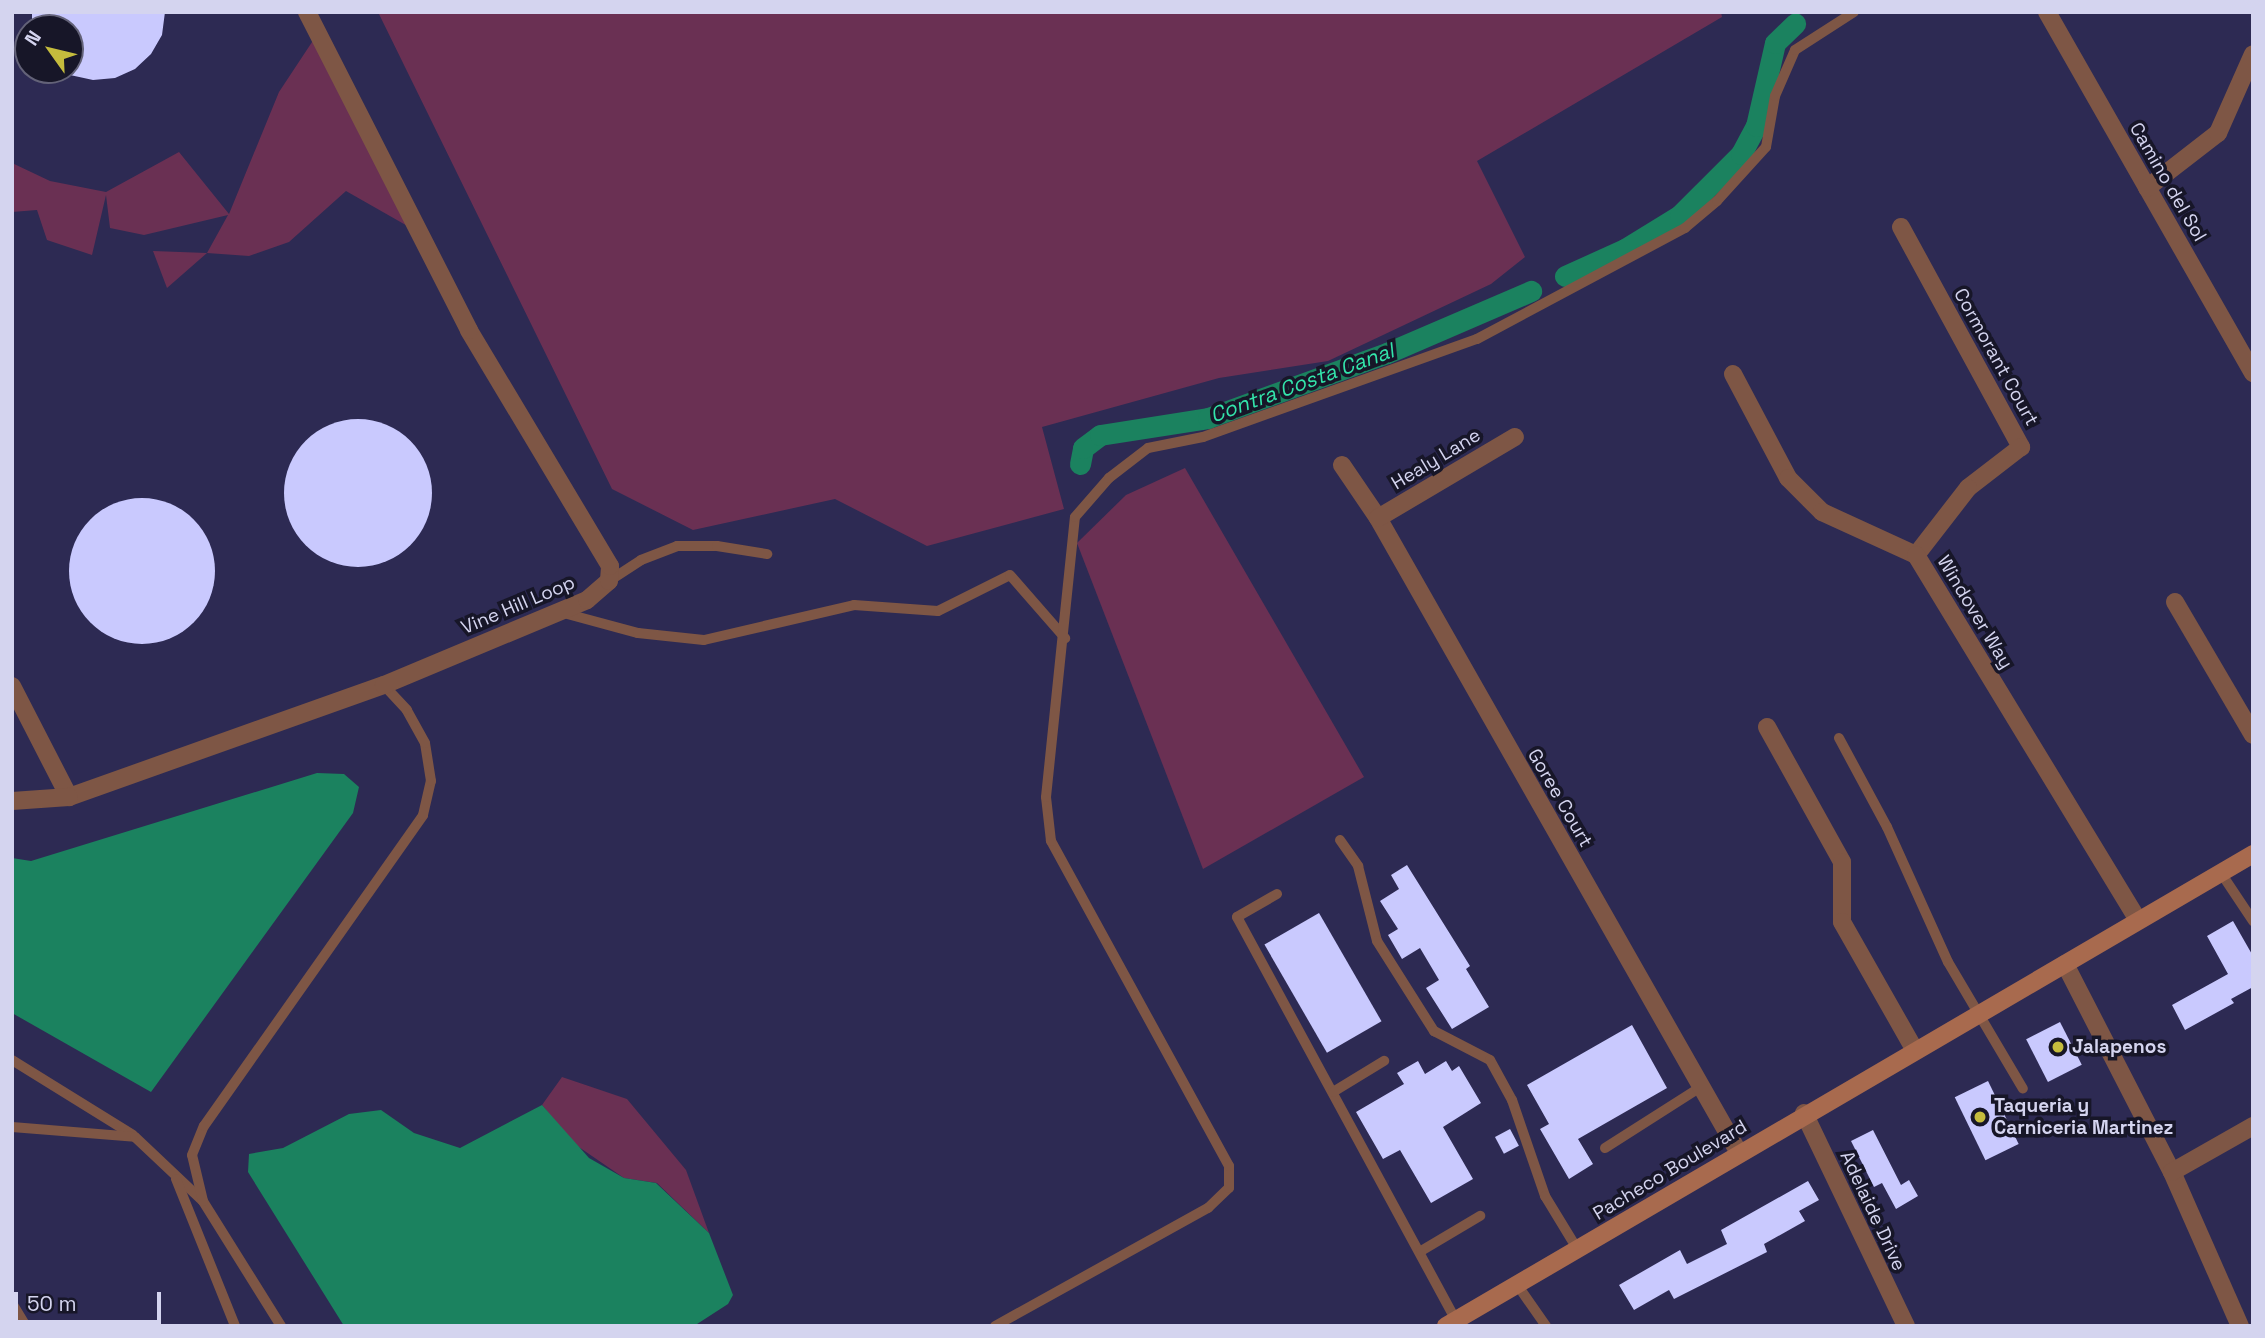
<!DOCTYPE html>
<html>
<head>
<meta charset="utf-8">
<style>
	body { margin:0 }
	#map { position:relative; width:2265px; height:1338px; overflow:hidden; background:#2d2a53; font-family:"Space Grotesk",sans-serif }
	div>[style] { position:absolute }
	.green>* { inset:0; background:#6a3053 }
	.water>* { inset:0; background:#1b825f }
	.canal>* { height:21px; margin:-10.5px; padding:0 10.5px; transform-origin:10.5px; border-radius:10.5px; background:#1b825f }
	.building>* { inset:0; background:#c9c9fe; transform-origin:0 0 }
	.round { border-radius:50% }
	.service>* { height:10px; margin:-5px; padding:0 5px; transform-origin:5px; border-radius:5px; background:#7e5645 }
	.minor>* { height:18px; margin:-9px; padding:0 9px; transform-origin:9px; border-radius:9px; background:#7e5645 }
	.secondary>* { height:18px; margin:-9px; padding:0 9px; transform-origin:9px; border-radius:9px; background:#a86a4e }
	.dots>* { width:19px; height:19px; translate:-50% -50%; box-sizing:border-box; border:4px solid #171628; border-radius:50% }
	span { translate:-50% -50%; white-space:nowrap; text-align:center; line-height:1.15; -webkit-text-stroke:7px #171628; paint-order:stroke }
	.street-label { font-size:19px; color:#d4d4ef }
	.poi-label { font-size:19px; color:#d4d4ef; font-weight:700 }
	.left { translate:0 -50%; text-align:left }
	.water-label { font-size:21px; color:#33e5ab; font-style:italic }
	.frame { position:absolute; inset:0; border:14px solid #d4d4ef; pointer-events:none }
	.north { position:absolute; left:14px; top:14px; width:70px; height:70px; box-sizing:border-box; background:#171628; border:2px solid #636278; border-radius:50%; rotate:304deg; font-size:19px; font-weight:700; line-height:28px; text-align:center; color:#d4d4ef }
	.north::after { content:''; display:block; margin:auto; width:24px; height:32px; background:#c5bc3d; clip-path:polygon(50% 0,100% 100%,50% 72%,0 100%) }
	.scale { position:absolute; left:14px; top:1292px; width:147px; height:32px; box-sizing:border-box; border:4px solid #d4d4ef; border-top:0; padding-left:9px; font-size:21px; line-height:24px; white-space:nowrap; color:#d4d4ef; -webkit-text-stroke:5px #171628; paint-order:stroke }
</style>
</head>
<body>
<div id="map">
	<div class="green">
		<div style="clip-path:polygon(378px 12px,1721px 12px,1722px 17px,1477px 161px,1525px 257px,1491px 284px,1328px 361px,1219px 378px,1042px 427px,1064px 509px,927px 546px,835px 499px,693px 530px,612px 489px)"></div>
		<div style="clip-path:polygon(318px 33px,418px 232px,346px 191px,289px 242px,249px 256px,207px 253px,167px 288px,153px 251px,207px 253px,228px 215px,144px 235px,110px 228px,106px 195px,92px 255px,47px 240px,37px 210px,12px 212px,12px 163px,50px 181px,106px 192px,179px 152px,229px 214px,279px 92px)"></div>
		<div style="clip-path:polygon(1185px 468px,1364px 777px,1203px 869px,1077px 543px,1126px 495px)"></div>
		<div style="clip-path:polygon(562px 1077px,627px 1099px,686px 1170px,709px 1233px,657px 1183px,624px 1178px,573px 1143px,542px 1105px)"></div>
	</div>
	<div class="water">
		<div style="clip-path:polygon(317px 773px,344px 774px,359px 787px,353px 813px,151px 1092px,12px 1013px,12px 858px,31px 861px)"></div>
		<div style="clip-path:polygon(542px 1105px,589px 1158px,624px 1178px,656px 1183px,709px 1233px,733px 1295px,728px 1304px,694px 1326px,344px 1326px,248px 1172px,249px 1154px,283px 1148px,349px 1114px,381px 1110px,414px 1133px,460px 1148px)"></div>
	</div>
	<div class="canal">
		<div style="left:1565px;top:276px;width:66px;rotate:-24.2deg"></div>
		<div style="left:1625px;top:249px;width:65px;rotate:-31.7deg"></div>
		<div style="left:1680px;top:215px;width:86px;rotate:-45deg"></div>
		<div style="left:1741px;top:154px;width:32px;rotate:-62deg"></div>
		<div style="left:1756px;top:126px;width:85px;rotate:-77.1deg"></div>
		<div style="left:1775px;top:43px;width:28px;rotate:-44deg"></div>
		<div style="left:1080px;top:464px;width:16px;rotate:-79deg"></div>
		<div style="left:1083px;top:448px;width:21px;rotate:-37deg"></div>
		<div style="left:1100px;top:435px;width:109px;rotate:-8.9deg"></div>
		<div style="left:1208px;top:418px;width:190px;rotate:-20deg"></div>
		<div style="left:1387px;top:353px;width:157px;rotate:-23.3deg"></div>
	</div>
	<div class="building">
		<div style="clip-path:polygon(32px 12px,165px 12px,162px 35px,151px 54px,135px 69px,115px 78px,93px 80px,70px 75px,70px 28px,32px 28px)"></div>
		<div class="round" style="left:284px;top:419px;width:148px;height:148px"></div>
		<div class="round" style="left:69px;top:498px;width:146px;height:146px"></div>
		<div style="clip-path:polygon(1407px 865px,1470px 966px,1466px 969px,1489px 1007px,1452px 1029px,1426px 988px,1439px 980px,1420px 948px,1402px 959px,1388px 935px,1398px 929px,1380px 901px,1399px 889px,1391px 875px)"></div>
		<div style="left:1319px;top:913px;width:125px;height:63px;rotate:60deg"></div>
		<div style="clip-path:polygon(2233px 921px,2253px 956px,2253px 987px,2231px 999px,2234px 1003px,2185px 1030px,2172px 1005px,2228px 974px,2207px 936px)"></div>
		<div style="left:2060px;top:1022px;width:48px;height:38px;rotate:63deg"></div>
		<div style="clip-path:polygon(1632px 1025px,1667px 1088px,1578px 1139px,1593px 1164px,1569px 1179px,1540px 1129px,1549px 1124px,1527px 1085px)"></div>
		<div style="clip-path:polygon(1418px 1061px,1425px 1074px,1446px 1061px,1452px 1071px,1459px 1066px,1481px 1103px,1443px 1127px,1473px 1179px,1431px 1203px,1400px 1150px,1383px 1159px,1356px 1112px,1404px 1084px,1397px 1073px)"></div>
		<div style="left:1988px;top:1081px;width:70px;height:37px;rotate:64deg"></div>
		<div style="left:1510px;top:1129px;width:19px;height:17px;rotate:62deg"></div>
		<div style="clip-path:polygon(1873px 1130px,1901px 1185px,1909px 1180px,1918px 1196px,1896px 1209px,1882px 1183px,1874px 1187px,1851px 1141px)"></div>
		<div style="clip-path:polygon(1808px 1181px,1819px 1200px,1799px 1211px,1805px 1221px,1764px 1244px,1767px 1252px,1674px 1299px,1669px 1290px,1634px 1310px,1619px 1285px,1680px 1250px,1687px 1264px,1727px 1244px,1721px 1230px)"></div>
	</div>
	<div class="service">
		<div style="left:609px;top:581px;width:38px;rotate:-33deg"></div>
		<div style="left:641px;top:560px;width:39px;rotate:-21deg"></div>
		<div style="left:677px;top:546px;width:40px"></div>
		<div style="left:717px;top:546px;width:51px;rotate:9.1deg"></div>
		<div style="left:560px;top:612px;width:81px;rotate:15.1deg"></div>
		<div style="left:638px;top:633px;width:66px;rotate:6.1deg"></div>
		<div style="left:704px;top:640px;width:154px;rotate:-13.1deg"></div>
		<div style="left:854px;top:605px;width:84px;rotate:4.1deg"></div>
		<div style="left:938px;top:611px;width:80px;rotate:-26.6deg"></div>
		<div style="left:1010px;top:575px;width:84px;rotate:48.9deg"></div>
		<div style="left:1839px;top:738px;width:101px;rotate:61.7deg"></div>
		<div style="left:1887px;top:827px;width:148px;rotate:65.7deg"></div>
		<div style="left:1948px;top:962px;width:147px;rotate:59.4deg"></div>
		<div style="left:1340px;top:840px;width:32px;rotate:55deg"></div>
		<div style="left:1358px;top:866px;width:77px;rotate:75.8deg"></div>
		<div style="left:1377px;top:941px;width:107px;rotate:57.7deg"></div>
		<div style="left:1434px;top:1031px;width:63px;rotate:27.4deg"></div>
		<div style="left:1490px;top:1060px;width:46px;rotate:61.2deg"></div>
		<div style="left:1512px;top:1100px;width:102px;rotate:71deg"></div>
		<div style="left:1545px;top:1196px;width:63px;rotate:58.6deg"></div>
		<div style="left:2221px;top:873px;width:58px;rotate:56.3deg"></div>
		<div style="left:1277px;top:894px;width:46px;rotate:150.1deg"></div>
		<div style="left:1237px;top:917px;width:462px;rotate:61.5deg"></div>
		<div style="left:12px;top:1060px;width:142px;rotate:31.8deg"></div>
		<div style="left:1333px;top:1092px;width:60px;rotate:-31.3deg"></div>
		<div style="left:12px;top:1127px;width:123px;rotate:4.6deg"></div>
		<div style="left:135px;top:1137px;width:93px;rotate:43.3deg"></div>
		<div style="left:1605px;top:1148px;width:117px;rotate:-32.5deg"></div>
		<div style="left:176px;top:1179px;width:158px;rotate:68.1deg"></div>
		<div style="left:1421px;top:1251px;width:69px;rotate:-30.7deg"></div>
		<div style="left:1518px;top:1286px;width:49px;rotate:55deg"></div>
		<div style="left:12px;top:1303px;width:27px;rotate:59deg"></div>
		<div style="left:281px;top:1326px;width:147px;rotate:-122deg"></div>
		<div style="left:203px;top:1201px;width:47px;rotate:-103.4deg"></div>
		<div style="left:192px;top:1155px;width:31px;rotate:-68deg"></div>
		<div style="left:204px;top:1126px;width:380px;rotate:-54.8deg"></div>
		<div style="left:423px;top:815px;width:35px;rotate:-77deg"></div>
		<div style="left:431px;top:781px;width:38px;rotate:-99deg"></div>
		<div style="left:425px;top:743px;width:38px;rotate:-119deg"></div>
		<div style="left:407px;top:710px;width:34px;rotate:-133deg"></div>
		<div style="left:995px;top:1326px;width:244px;rotate:-29deg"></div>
		<div style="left:1208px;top:1208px;width:29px;rotate:-44deg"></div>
		<div style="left:1229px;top:1188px;width:22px;rotate:-90deg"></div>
		<div style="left:1229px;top:1166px;width:371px;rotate:-118.7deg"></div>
		<div style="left:1051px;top:841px;width:44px;rotate:-96.5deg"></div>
		<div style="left:1046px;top:797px;width:281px;rotate:-84.1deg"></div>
		<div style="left:1075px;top:517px;width:52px;rotate:-48.9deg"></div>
		<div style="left:1109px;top:478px;width:49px;rotate:-37.6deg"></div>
		<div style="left:1148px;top:448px;width:56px;rotate:-11.3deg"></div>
		<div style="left:1203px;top:437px;width:291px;rotate:-19.7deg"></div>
		<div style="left:1477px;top:339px;width:236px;rotate:-28.1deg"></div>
		<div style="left:1685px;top:228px;width:42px;rotate:-40.2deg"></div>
		<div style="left:1717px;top:201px;width:73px;rotate:-47.8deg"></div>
		<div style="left:1766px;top:147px;width:52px;rotate:-80deg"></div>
		<div style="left:1775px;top:96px;width:50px;rotate:-66.5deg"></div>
		<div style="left:1795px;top:50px;width:70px;rotate:-32.8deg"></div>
	</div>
	<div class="minor">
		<div style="left:2047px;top:12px;width:416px;rotate:60.3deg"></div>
		<div style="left:2147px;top:188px;width:90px;rotate:-37.8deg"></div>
		<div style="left:2218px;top:133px;width:86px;rotate:-66.1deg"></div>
		<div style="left:1901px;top:227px;width:251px;rotate:61.4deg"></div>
		<div style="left:2021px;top:447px;width:67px;rotate:142.3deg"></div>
		<div style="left:1968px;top:488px;width:85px;rotate:127.8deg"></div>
		<div style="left:1733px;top:374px;width:118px;rotate:62.1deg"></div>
		<div style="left:1788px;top:478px;width:48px;rotate:45deg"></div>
		<div style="left:1822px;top:512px;width:103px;rotate:24.6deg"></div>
		<div style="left:1916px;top:555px;width:427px;rotate:58.7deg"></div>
		<div style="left:1342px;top:465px;width:64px;rotate:55.8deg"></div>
		<div style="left:1378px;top:518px;width:730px;rotate:60.38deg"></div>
		<div style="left:1378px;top:518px;width:159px;rotate:-30.6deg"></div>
		<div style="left:2175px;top:602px;width:154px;rotate:59.6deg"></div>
		<div style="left:12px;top:686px;width:125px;rotate:62.8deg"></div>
		<div style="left:69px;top:797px;width:334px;rotate:-19.6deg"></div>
		<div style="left:384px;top:685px;width:220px;rotate:-22.7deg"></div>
		<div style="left:587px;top:600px;width:29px;rotate:-41deg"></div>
		<div style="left:609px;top:581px;width:15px;rotate:-86deg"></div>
		<div style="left:610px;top:566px;width:275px;rotate:-120.9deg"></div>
		<div style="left:469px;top:330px;width:357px;rotate:-117deg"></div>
		<div style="left:1767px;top:727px;width:154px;rotate:60.9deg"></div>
		<div style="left:1842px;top:862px;width:60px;rotate:90deg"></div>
		<div style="left:1842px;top:922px;width:146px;rotate:60.4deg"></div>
		<div style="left:12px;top:801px;width:57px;rotate:-4deg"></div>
		<div style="left:2065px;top:964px;width:234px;rotate:62.8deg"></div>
		<div style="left:2172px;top:1172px;width:168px;rotate:66.2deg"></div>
		<div style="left:1804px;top:1113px;width:236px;rotate:64.4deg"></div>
		<div style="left:2172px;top:1172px;width:93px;rotate:-29.6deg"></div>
	</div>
	<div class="secondary">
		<div style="left:1446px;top:1326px;width:935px;rotate:-30.32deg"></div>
	</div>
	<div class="dots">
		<div style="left:2058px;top:1047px;background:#c5bc3d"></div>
		<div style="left:1980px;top:1117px;background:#c5bc3d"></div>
	</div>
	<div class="street-label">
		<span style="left:2168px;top:182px;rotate:60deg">Camino del Sol</span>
		<span style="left:1996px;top:357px;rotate:61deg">Cormorant Court</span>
		<span style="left:1436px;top:459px;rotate:-31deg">Healy Lane</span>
		<span style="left:518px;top:605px;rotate:-23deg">Vine Hill Loop</span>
		<span style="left:1975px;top:612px;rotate:59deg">Windover Way</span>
		<span style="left:1560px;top:798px;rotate:60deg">Goree Court</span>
		<span style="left:1670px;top:1170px;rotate:-31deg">Pacheco Boulevard</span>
		<span style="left:1873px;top:1211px;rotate:65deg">Adelaide Drive</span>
	</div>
	<div class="poi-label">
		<span class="left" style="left:2072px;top:1047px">Jalapenos</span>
		<span class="left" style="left:1994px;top:1117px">Taqueria y<br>Carniceria Martinez</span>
	</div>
	<div class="water-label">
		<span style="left:1302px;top:383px;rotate:-20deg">Contra Costa Canal</span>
	</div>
	<div class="frame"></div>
	<div class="north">N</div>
	<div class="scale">50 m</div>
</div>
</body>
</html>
